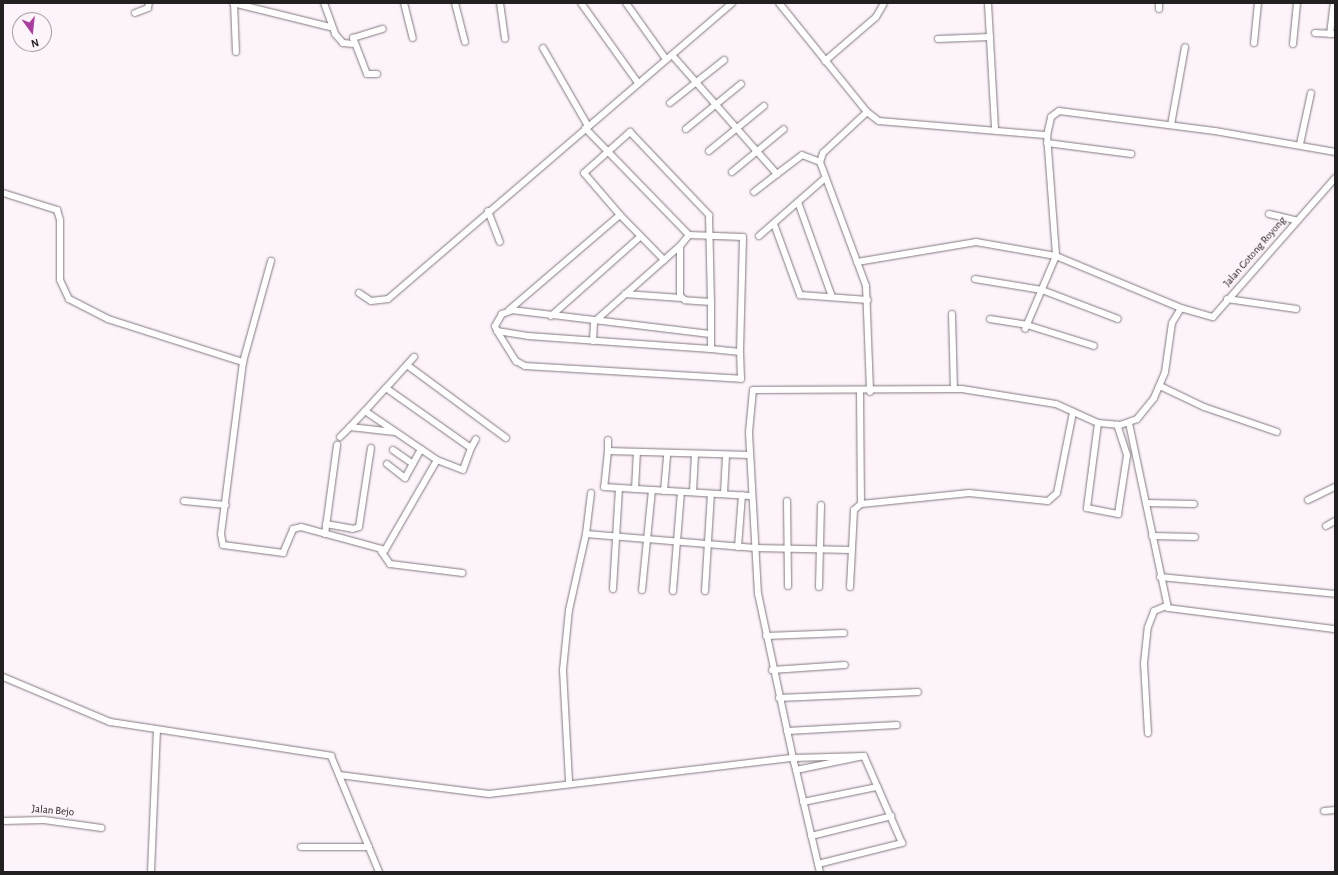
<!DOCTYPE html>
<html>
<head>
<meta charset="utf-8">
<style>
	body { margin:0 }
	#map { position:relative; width:1338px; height:875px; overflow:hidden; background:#fdf3fb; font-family:"Alegreya Sans",sans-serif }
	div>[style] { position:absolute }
	.roads { filter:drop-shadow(0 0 1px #81787f) drop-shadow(0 0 1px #81787f) }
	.minor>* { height:6px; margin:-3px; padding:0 3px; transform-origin:3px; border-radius:3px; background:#fff }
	span { translate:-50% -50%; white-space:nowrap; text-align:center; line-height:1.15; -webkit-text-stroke:3px #fdf3fb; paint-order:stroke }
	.street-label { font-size:11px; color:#232022 }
	.frame { position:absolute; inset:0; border:4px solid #232022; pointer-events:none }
	.north { position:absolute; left:12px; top:12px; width:40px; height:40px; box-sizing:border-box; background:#fdf3fb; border:1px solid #a69fa4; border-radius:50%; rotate:165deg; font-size:11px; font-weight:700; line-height:16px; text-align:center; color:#232022 }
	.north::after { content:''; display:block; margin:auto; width:14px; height:18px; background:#a93d9d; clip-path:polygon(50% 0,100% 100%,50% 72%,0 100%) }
</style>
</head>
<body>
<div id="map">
	<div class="roads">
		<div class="minor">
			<div style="left:233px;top:3px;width:100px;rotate:13.9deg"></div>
			<div style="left:234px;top:3px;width:49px;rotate:87.7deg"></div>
			<div style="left:324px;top:3px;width:33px;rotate:70deg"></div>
			<div style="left:335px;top:34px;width:12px;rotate:48deg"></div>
			<div style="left:343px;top:43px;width:11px;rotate:5deg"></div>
			<div style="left:404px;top:3px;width:36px;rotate:76deg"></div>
			<div style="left:455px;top:3px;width:40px;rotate:75.6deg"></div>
			<div style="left:500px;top:3px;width:36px;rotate:82deg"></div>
			<div style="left:581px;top:3px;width:98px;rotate:54.5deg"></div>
			<div style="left:626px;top:3px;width:69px;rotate:54.5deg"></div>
			<div style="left:779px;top:3px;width:140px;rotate:51.1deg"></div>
			<div style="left:867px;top:112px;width:60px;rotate:137deg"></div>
			<div style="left:823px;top:153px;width:9px;rotate:108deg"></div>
			<div style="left:820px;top:162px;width:132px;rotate:69.6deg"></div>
			<div style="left:866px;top:286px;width:106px;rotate:87.8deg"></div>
			<div style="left:988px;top:3px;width:126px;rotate:86.8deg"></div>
			<div style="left:1159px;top:9px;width:6px;rotate:-90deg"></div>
			<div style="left:135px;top:13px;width:14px;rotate:-21deg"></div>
			<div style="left:148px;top:8px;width:5px;rotate:-79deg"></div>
			<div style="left:1315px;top:33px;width:20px;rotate:3deg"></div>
			<div style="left:1330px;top:34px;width:31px;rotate:-83deg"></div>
			<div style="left:938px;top:39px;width:52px;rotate:-2.2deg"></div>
			<div style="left:1254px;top:43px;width:40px;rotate:-84.3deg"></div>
			<div style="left:1293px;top:44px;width:41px;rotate:-84.4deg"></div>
			<div style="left:543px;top:48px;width:90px;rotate:60deg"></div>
			<div style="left:672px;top:55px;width:159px;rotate:48.6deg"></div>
			<div style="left:777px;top:174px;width:31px;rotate:-37deg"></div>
			<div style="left:802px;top:155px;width:19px;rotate:21deg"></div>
			<div style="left:825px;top:61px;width:67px;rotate:-40.8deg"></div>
			<div style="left:876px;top:17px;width:16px;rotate:-60deg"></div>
			<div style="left:377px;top:74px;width:10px;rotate:180deg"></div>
			<div style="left:367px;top:74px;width:39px;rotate:-111deg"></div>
			<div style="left:353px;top:38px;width:31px;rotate:-17deg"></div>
			<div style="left:670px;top:103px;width:69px;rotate:-38.5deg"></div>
			<div style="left:867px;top:112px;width:15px;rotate:37deg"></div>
			<div style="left:879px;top:121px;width:169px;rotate:4.8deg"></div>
			<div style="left:1047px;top:135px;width:121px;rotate:85.7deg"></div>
			<div style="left:1056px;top:256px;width:79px;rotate:113deg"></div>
			<div style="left:1171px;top:125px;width:79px;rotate:-79.8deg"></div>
			<div style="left:686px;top:129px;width:71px;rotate:-39.3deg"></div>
			<div style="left:1047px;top:135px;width:18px;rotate:-77deg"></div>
			<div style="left:1051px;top:117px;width:10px;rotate:-37deg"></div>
			<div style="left:1059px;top:111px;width:157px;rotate:7.3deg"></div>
			<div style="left:1215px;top:131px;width:122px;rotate:9.9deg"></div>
			<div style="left:1047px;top:143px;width:85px;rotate:7.5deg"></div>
			<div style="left:1300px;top:144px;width:52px;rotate:-77.8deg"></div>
			<div style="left:709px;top:151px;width:71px;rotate:-39.3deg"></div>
			<div style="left:732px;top:172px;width:67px;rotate:-39.6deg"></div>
			<div style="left:754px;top:192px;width:29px;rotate:-38deg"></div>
			<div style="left:3px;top:193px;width:57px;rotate:17.5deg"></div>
			<div style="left:57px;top:210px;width:10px;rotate:73deg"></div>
			<div style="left:60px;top:220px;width:60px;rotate:90deg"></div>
			<div style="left:60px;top:280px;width:21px;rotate:65deg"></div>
			<div style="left:69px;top:299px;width:44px;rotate:27.1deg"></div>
			<div style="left:108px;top:319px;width:142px;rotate:17.7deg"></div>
			<div style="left:243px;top:362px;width:173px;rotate:97.3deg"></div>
			<div style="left:221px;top:534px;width:11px;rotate:80deg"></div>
			<div style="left:223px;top:545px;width:61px;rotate:7.6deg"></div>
			<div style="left:283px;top:553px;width:26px;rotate:-67deg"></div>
			<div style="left:293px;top:529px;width:8px;rotate:-14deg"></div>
			<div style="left:301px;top:527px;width:87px;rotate:15.3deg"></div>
			<div style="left:385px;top:550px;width:104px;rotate:-60deg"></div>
			<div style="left:798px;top:202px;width:101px;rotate:70.3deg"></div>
			<div style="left:488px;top:211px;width:33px;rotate:69deg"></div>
			<div style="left:1269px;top:214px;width:28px;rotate:13deg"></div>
			<div style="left:620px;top:215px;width:63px;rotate:45.6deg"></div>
			<div style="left:774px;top:224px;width:76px;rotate:69.9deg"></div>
			<div style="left:800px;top:295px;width:68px;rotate:4.2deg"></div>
			<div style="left:689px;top:235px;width:54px;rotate:2.1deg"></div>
			<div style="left:743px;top:237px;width:115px;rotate:91.5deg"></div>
			<div style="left:759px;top:236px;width:88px;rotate:-41.3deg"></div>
			<div style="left:857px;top:262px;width:121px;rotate:-9.5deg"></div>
			<div style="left:976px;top:242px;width:81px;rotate:9.9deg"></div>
			<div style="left:1056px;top:256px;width:135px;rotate:22.6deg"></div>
			<div style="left:1181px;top:308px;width:33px;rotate:16deg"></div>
			<div style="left:1213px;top:317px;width:185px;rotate:-48.7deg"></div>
			<div style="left:975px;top:279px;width:68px;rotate:9.3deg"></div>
			<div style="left:1042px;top:290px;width:81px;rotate:20.9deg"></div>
			<div style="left:359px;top:293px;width:14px;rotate:34deg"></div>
			<div style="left:371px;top:301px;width:17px;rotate:-7deg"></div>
			<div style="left:388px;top:299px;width:454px;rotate:-40.7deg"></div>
			<div style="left:625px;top:294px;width:56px;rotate:4.1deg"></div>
			<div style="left:1227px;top:299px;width:70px;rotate:8.2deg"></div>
			<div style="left:509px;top:310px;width:146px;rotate:-40.6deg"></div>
			<div style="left:620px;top:215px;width:55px;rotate:-130.6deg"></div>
			<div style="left:584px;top:173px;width:62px;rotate:-41.7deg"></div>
			<div style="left:630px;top:132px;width:115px;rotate:46.4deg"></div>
			<div style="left:709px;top:215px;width:87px;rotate:88.7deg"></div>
			<div style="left:952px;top:314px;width:75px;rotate:88.5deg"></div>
			<div style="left:551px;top:316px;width:120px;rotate:-41.6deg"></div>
			<div style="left:990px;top:319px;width:37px;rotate:9deg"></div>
			<div style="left:1027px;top:325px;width:70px;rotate:17.4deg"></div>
			<div style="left:497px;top:331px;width:36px;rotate:58deg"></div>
			<div style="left:516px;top:361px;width:10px;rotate:29deg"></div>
			<div style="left:525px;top:366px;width:216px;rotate:3.4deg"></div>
			<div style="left:741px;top:379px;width:27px;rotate:-92deg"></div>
			<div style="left:740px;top:352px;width:29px;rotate:-174deg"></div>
			<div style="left:711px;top:349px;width:47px;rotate:-90deg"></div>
			<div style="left:711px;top:302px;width:26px;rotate:-176deg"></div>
			<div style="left:685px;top:300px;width:6px;rotate:-141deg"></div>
			<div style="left:680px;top:296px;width:50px;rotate:-90deg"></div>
			<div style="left:680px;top:246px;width:14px;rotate:-51deg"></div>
			<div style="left:689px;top:235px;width:149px;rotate:-134.2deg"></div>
			<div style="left:710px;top:334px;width:198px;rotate:-173.1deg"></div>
			<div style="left:513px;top:310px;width:12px;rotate:160deg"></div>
			<div style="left:502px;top:314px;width:14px;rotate:120deg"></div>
			<div style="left:495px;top:326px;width:5px;rotate:68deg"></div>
			<div style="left:497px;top:331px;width:31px;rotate:9deg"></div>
			<div style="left:528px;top:336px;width:183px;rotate:4.1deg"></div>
			<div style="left:593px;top:341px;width:19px;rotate:-87deg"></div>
			<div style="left:594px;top:322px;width:115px;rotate:-41.5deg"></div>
			<div style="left:243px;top:362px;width:105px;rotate:-74.5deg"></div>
			<div style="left:407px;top:365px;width:123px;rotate:36.4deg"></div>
			<div style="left:1160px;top:386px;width:49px;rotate:25.5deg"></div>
			<div style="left:1204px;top:407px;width:77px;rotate:18.9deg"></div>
			<div style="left:386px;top:388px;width:42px;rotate:-47.9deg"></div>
			<div style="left:860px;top:391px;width:113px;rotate:89.5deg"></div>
			<div style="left:861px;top:504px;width:109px;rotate:-5.8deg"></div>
			<div style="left:969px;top:493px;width:79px;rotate:5.8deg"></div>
			<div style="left:1048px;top:501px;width:12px;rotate:-42deg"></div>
			<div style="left:1057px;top:493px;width:83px;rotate:-78.8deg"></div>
			<div style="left:1098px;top:423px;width:86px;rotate:97.4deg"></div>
			<div style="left:1087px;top:508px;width:32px;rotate:11deg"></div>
			<div style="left:1118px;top:514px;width:60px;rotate:-81.3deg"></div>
			<div style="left:1127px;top:455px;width:32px;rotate:-108deg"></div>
			<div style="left:1129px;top:423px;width:189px;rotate:78.1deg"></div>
			<div style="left:1168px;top:608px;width:168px;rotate:7.2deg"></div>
			<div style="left:350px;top:427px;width:45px;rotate:6.3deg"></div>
			<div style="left:340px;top:437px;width:14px;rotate:-45deg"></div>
			<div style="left:350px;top:427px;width:22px;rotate:-47deg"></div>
			<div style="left:365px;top:411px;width:31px;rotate:-48deg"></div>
			<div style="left:386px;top:388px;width:104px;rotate:35.2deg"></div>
			<div style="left:471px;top:448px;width:23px;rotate:110deg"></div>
			<div style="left:463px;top:470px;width:28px;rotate:-159deg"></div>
			<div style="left:437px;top:460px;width:87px;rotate:-145.8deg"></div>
			<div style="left:471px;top:448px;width:10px;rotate:-61deg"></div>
			<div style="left:393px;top:450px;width:24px;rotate:35deg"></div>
			<div style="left:608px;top:451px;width:11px;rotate:-90deg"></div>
			<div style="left:750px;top:455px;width:142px;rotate:-178.4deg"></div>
			<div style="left:608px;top:451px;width:36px;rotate:96deg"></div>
			<div style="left:604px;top:487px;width:147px;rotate:3.5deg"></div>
			<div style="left:387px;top:464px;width:23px;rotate:38deg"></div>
			<div style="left:405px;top:478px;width:33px;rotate:-61deg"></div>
			<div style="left:635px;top:489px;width:36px;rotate:-87deg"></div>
			<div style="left:664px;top:491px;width:37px;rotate:-85deg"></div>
			<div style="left:693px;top:492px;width:37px;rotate:-87deg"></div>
			<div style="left:591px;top:493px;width:41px;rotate:97deg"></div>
			<div style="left:586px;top:534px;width:170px;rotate:4.7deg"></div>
			<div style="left:755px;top:548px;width:96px;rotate:1.2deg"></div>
			<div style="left:724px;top:494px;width:39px;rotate:-87deg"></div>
			<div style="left:1308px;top:500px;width:30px;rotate:-26deg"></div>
			<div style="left:184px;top:501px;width:42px;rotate:5.4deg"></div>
			<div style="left:787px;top:501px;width:85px;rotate:89.3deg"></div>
			<div style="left:1146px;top:503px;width:48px;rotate:1.2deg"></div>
			<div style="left:326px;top:524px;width:27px;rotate:10deg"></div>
			<div style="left:353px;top:529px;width:6px;rotate:-18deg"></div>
			<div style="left:359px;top:527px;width:80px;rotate:-81.4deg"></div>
			<div style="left:1326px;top:526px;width:10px;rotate:-29deg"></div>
			<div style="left:325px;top:534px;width:90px;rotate:-82.3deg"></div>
			<div style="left:1152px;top:536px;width:43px;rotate:1.3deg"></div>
			<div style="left:738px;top:547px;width:52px;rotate:-85.6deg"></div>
			<div style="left:381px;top:551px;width:16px;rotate:55deg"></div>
			<div style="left:390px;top:564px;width:73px;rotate:7.1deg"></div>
			<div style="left:1160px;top:577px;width:176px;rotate:5.5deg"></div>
			<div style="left:819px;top:587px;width:82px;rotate:-88.6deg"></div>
			<div style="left:850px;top:587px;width:77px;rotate:-87deg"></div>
			<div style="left:854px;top:510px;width:9px;rotate:-41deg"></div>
			<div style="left:613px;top:589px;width:101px;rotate:-86.6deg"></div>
			<div style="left:642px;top:590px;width:100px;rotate:-84.3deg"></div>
			<div style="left:673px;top:591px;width:99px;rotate:-85.4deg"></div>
			<div style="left:705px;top:591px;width:97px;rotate:-86.5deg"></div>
			<div style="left:766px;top:636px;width:78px;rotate:-2.2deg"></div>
			<div style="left:772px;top:670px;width:73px;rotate:-3.9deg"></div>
			<div style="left:3px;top:677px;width:116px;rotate:22.8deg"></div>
			<div style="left:110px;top:722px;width:224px;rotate:8.7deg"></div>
			<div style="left:331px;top:756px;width:126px;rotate:67.5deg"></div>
			<div style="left:779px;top:698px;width:139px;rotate:-2.5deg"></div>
			<div style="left:787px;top:731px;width:110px;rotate:-3.1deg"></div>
			<div style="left:1148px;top:733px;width:70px;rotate:-93.3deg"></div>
			<div style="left:1144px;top:663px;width:36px;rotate:-84deg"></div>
			<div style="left:1148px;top:627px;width:17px;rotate:-69deg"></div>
			<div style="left:1154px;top:611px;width:13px;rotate:-23deg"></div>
			<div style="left:796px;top:770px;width:69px;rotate:-11.6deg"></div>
			<div style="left:864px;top:756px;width:71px;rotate:178.4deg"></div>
			<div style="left:793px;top:758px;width:12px;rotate:76deg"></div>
			<div style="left:796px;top:770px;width:105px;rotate:76.8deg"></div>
			<div style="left:339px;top:775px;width:151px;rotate:7.2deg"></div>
			<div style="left:489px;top:794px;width:306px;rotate:-6.8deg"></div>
			<div style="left:793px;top:758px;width:168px;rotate:-102deg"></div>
			<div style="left:758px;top:594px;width:162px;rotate:-93.2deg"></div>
			<div style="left:749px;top:432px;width:42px;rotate:-84.6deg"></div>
			<div style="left:753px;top:390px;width:209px;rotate:-0.3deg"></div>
			<div style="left:962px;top:389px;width:95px;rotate:9.1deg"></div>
			<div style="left:1056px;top:404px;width:46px;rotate:24.3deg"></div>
			<div style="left:1098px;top:423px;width:22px;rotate:5deg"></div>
			<div style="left:1120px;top:425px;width:18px;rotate:-19deg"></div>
			<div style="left:1137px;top:419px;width:27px;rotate:-51deg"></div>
			<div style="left:1154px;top:398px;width:28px;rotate:-67deg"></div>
			<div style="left:1165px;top:372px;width:49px;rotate:-81.9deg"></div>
			<div style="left:1172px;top:323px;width:17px;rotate:-59deg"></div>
			<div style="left:569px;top:781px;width:111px;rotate:-93.1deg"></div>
			<div style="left:563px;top:670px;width:60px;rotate:-84.3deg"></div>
			<div style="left:569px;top:610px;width:78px;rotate:-77.4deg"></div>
			<div style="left:803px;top:802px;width:76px;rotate:-11.5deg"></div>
			<div style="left:1324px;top:811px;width:11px;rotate:-5deg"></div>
			<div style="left:3px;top:821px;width:41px;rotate:-1.4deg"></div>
			<div style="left:44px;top:820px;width:58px;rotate:8deg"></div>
			<div style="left:811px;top:836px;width:83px;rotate:-13.9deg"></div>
			<div style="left:301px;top:847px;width:68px"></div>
			<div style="left:818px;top:864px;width:87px;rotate:-14deg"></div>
			<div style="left:902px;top:843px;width:95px;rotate:-113.6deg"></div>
			<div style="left:151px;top:872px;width:141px;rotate:-87.6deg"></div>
		</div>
	</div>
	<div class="street-label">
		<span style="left:1255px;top:252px;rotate:-49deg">Jalan Gotong Royong</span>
		<span style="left:53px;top:811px;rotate:5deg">Jalan Bejo</span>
	</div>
	<div class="frame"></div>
	<div class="north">N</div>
</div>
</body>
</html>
